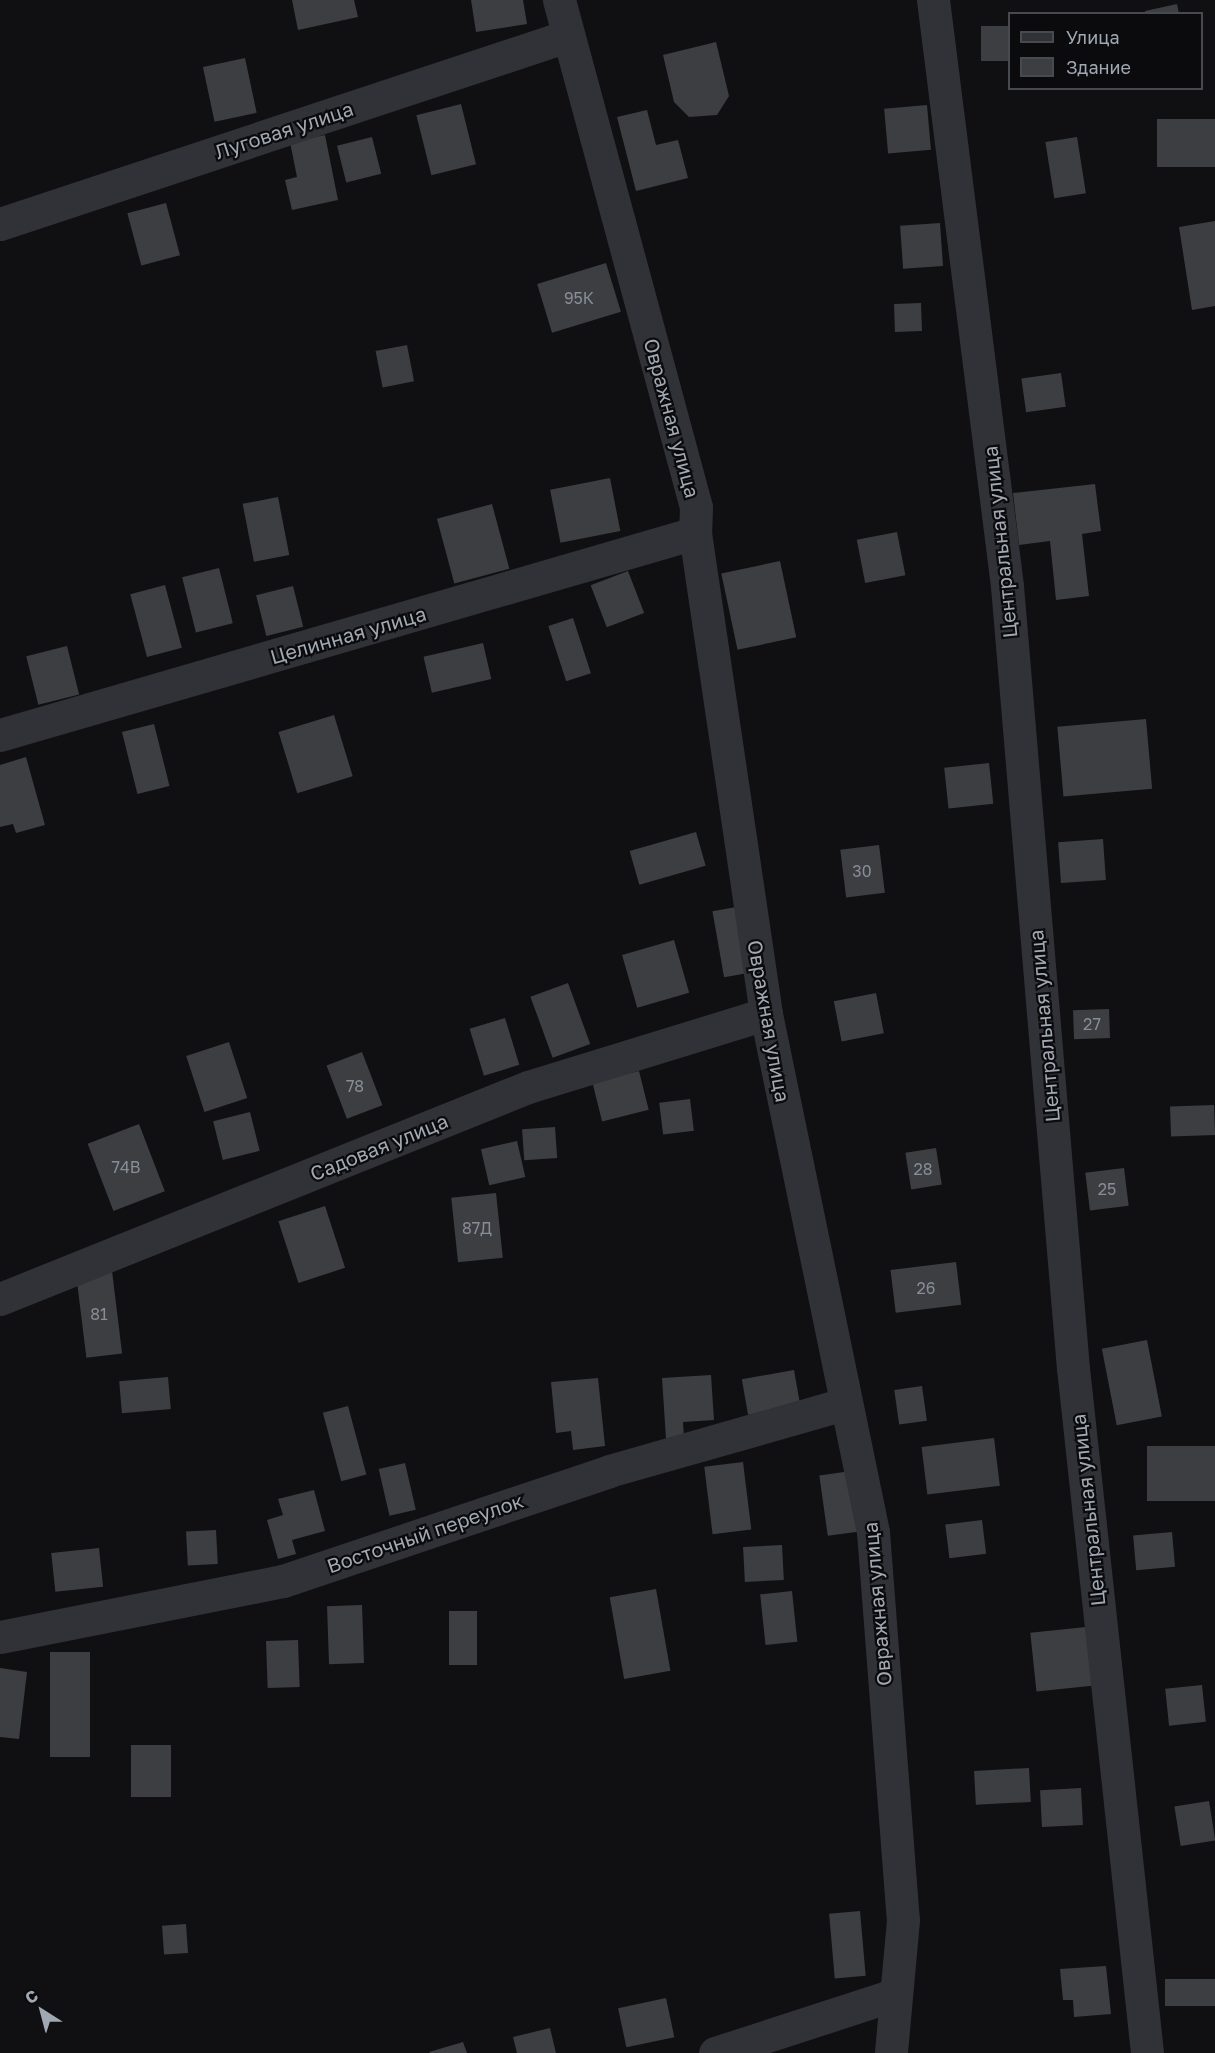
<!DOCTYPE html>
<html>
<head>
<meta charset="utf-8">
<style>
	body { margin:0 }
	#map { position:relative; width:1215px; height:2053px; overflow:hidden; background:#101012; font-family:"Golos Text",sans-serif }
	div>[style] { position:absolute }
	.building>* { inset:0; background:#3c3e42; transform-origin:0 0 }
	.minor>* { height:33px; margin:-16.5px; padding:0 16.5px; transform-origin:16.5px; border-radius:16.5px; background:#313237 }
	span { translate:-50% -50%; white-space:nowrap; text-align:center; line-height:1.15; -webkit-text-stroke:4.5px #0b0b0d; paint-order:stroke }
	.number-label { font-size:16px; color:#878e97 }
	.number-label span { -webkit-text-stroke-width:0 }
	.street-label { font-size:20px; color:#a0a8b3 }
	.legend { position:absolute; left:1008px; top:12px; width:195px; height:78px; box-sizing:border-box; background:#0b0b0d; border:2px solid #474a4f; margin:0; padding:8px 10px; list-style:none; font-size:18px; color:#a0a8b3 }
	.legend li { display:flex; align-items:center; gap:12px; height:30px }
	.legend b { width:30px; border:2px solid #474a4f }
	.north { position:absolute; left:12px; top:1981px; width:60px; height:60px; -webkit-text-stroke:4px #0b0b0d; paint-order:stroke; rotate:324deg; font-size:16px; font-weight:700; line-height:24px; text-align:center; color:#a0a8b3 }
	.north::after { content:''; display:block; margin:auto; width:21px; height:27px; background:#a0a8b3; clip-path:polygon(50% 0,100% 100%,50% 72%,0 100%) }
</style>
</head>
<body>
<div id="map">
	<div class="building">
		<div style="clip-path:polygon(292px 0,354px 0,358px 17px,298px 30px)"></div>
		<div style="clip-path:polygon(471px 0,523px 0,527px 24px,476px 32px)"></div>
		<div style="clip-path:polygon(1177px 4px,1179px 14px,1146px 14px,1145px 11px)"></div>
		<div style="left:1010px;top:26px;width:35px;height:29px;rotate:90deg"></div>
		<div style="clip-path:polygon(716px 42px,729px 96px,717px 115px,689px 117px,674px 102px,663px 55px)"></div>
		<div style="left:245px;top:58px;width:56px;height:43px;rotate:78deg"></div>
		<div style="left:461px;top:104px;width:62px;height:46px;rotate:76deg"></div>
		<div style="left:927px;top:105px;width:45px;height:43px;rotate:85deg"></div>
		<div style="clip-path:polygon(647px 110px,656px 145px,678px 140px,688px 178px,636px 191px,617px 117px)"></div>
		<div style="left:1215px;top:119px;width:48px;height:58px;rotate:90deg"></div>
		<div style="clip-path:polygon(325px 135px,338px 200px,292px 210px,285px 180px,297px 177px,290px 142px)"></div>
		<div style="left:372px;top:137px;width:38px;height:36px;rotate:76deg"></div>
		<div style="left:1077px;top:137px;width:57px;height:32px;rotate:81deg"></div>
		<div style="left:166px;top:203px;width:54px;height:40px;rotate:75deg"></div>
		<div style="clip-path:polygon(1215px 221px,1215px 306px,1192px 310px,1179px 227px)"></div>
		<div style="left:940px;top:223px;width:43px;height:40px;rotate:86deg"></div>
		<div style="left:606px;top:263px;width:51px;height:72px;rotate:73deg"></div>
		<div style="left:921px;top:303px;width:28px;height:27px;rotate:88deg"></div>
		<div style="left:407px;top:345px;width:37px;height:32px;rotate:79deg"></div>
		<div style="left:1061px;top:373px;width:34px;height:40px;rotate:82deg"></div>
		<div style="left:610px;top:478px;width:54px;height:61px;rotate:79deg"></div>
		<div style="clip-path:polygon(1095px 484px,1101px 531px,1082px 534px,1089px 596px,1056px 600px,1050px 541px,1019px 545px,1013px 493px)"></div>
		<div style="left:278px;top:497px;width:59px;height:36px;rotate:79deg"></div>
		<div style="left:492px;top:504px;width:67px;height:57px;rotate:75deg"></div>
		<div style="left:897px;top:532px;width:44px;height:41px;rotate:79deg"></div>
		<div style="left:780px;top:561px;width:78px;height:60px;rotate:78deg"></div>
		<div style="left:219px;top:568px;width:57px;height:38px;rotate:76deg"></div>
		<div style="left:628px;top:571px;width:45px;height:40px;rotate:69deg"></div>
		<div style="left:165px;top:585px;width:65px;height:36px;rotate:75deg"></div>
		<div style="left:293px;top:586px;width:42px;height:38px;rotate:76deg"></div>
		<div style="left:573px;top:618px;width:58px;height:26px;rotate:72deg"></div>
		<div style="left:483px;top:643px;width:37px;height:61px;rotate:77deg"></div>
		<div style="left:67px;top:646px;width:50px;height:42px;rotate:76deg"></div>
		<div style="left:334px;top:715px;width:64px;height:58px;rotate:73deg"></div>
		<div style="left:1146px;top:719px;width:70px;height:89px;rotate:85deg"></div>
		<div style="left:154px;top:724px;width:64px;height:33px;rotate:76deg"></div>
		<div style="clip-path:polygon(26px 757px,45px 825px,16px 833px,13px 824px,0 827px,0 765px)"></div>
		<div style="left:989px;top:763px;width:41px;height:45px;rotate:84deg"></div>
		<div style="left:696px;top:832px;width:35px;height:69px;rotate:74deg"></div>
		<div style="left:1103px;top:839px;width:41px;height:45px;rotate:86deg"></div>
		<div style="left:879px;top:845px;width:48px;height:39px;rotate:83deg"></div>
		<div style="left:742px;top:906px;width:67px;height:30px;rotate:80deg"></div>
		<div style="left:674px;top:940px;width:55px;height:54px;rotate:74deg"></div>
		<div style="left:568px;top:983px;width:65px;height:40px;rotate:70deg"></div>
		<div style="left:876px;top:993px;width:41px;height:43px;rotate:79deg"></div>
		<div style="left:1109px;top:1009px;width:29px;height:36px;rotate:88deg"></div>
		<div style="left:505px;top:1018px;width:49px;height:37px;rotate:73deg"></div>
		<div style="left:229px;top:1042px;width:59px;height:45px;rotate:72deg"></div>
		<div style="left:362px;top:1052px;width:57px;height:38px;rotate:69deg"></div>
		<div style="left:639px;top:1071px;width:40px;height:48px;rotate:76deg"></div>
		<div style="left:690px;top:1099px;width:32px;height:31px;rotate:83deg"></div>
		<div style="left:1214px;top:1105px;width:30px;height:44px;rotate:88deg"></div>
		<div style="left:250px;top:1112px;width:40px;height:38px;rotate:76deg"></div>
		<div style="left:139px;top:1124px;width:72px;height:55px;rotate:69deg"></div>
		<div style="left:555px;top:1127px;width:31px;height:33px;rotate:86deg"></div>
		<div style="left:517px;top:1141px;width:37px;height:37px;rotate:77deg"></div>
		<div style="left:936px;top:1148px;width:37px;height:31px;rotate:81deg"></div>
		<div style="left:1124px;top:1168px;width:38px;height:39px;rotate:83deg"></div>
		<div style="left:496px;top:1193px;width:65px;height:45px;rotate:84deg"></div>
		<div style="left:325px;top:1206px;width:65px;height:49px;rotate:72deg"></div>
		<div style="left:956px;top:1262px;width:43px;height:66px;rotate:83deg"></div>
		<div style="left:112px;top:1271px;width:83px;height:36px;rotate:83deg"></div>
		<div style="left:1147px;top:1340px;width:78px;height:46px;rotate:79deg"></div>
		<div style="left:794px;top:1370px;width:36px;height:53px;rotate:80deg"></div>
		<div style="clip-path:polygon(711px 1375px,714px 1420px,683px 1422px,684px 1438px,666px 1439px,662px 1378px)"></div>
		<div style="left:168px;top:1377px;width:32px;height:49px;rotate:85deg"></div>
		<div style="clip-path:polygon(598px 1378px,605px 1446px,573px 1450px,571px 1431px,556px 1433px,551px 1382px)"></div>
		<div style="left:922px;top:1386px;width:35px;height:28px;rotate:82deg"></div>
		<div style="left:348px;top:1406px;width:71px;height:26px;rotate:75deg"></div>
		<div style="left:994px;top:1438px;width:48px;height:73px;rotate:83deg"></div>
		<div style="left:1215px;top:1446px;width:55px;height:68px;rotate:90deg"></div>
		<div style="left:743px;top:1462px;width:68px;height:39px;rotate:83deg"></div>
		<div style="left:405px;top:1463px;width:48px;height:27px;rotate:77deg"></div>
		<div style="left:851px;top:1471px;width:61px;height:32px;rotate:82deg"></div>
		<div style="clip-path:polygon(314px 1490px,325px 1531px,292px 1540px,296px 1554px,278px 1559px,267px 1520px,283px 1515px,278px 1499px)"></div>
		<div style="left:982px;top:1520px;width:34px;height:37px;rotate:83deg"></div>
		<div style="left:216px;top:1530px;width:34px;height:30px;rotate:87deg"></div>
		<div style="left:1172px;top:1532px;width:35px;height:39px;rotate:85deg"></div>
		<div style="left:782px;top:1545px;width:35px;height:39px;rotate:87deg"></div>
		<div style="left:99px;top:1548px;width:39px;height:48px;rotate:84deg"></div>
		<div style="left:656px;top:1589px;width:83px;height:47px;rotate:80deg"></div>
		<div style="left:792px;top:1591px;width:51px;height:32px;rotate:84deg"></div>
		<div style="left:362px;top:1605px;width:58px;height:35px;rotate:88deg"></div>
		<div style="left:449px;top:1611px;width:28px;height:54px"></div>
		<div style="left:1086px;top:1627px;width:59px;height:56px;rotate:84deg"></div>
		<div style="left:298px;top:1640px;width:47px;height:32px;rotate:88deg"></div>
		<div style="left:50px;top:1652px;width:40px;height:105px"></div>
		<div style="clip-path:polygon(0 1668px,27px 1672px,19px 1739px,0 1737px)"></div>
		<div style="left:1202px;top:1685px;width:37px;height:37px;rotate:84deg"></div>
		<div style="left:131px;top:1745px;width:40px;height:52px"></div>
		<div style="left:1029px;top:1768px;width:34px;height:55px;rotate:87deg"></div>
		<div style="left:1081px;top:1788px;width:37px;height:41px;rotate:87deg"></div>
		<div style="left:1209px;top:1801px;width:40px;height:35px;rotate:81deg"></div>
		<div style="left:860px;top:1911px;width:65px;height:31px;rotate:85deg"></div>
		<div style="left:186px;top:1924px;width:29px;height:24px;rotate:86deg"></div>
		<div style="clip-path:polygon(1106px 1966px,1111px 2014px,1074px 2017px,1073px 2000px,1063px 2000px,1060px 1969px)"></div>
		<div style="left:1215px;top:1979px;width:27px;height:50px;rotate:90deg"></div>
		<div style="left:666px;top:1998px;width:40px;height:49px;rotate:78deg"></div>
		<div style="clip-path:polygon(550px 2028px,556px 2053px,517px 2053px,513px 2037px)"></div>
		<div style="clip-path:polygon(463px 2042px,467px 2053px,430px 2053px,429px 2052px)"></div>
	</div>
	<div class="minor">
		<div style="left:559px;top:0;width:525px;rotate:74.88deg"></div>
		<div style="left:696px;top:507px;width:26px;rotate:92deg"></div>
		<div style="left:695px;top:533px;width:486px;rotate:81.6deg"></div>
		<div style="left:766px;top:1014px;width:529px;rotate:78.33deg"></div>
		<div style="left:873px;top:1532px;width:389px;rotate:85.6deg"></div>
		<div style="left:903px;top:1920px;width:134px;rotate:95.2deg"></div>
		<div style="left:933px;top:0;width:591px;rotate:82.8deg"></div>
		<div style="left:1007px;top:586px;width:785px;rotate:85.18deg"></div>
		<div style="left:1073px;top:1368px;width:689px;rotate:83.83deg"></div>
		<div style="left:0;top:224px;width:597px;rotate:-18.34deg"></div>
		<div style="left:0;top:735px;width:724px;rotate:-16.21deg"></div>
		<div style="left:0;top:1299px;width:569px;rotate:-21.88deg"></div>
		<div style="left:528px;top:1087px;width:249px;rotate:-17.1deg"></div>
		<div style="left:0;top:1637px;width:288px;rotate:-11.2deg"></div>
		<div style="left:283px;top:1581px;width:344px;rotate:-18.6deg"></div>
		<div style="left:609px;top:1471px;width:244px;rotate:-15.9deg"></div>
		<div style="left:715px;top:2053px;width:188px;rotate:-18deg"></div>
	</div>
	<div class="number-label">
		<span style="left:579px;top:298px">95К</span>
		<span style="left:862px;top:871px">30</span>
		<span style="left:1092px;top:1024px">27</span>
		<span style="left:355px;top:1086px">78</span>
		<span style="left:126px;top:1167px">74В</span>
		<span style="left:923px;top:1169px">28</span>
		<span style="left:1107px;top:1189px">25</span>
		<span style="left:477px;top:1228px">87Д</span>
		<span style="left:926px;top:1288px">26</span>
		<span style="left:99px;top:1314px">81</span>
	</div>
	<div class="street-label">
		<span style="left:284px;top:130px;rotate:-18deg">Луговая улица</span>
		<span style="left:672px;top:418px;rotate:75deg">Овражная улица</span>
		<span style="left:1000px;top:542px;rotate:-96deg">Центральная улица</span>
		<span style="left:348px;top:635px;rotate:-16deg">Целинная улица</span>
		<span style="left:769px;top:1021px;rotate:80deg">Овражная улица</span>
		<span style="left:1044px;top:1026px;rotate:-95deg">Центральная улица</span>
		<span style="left:379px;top:1147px;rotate:-22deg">Садовая улица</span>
		<span style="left:1088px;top:1510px;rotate:-96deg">Центральная улица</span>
		<span style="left:425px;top:1533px;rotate:-19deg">Восточный переулок</span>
		<span style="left:877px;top:1604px;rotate:-95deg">Овражная улица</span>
	</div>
	<ul class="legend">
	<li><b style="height:8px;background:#313237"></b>Улица</li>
	<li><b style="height:16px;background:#3c3e42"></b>Здание</li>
	</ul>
	<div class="north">С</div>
</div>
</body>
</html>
